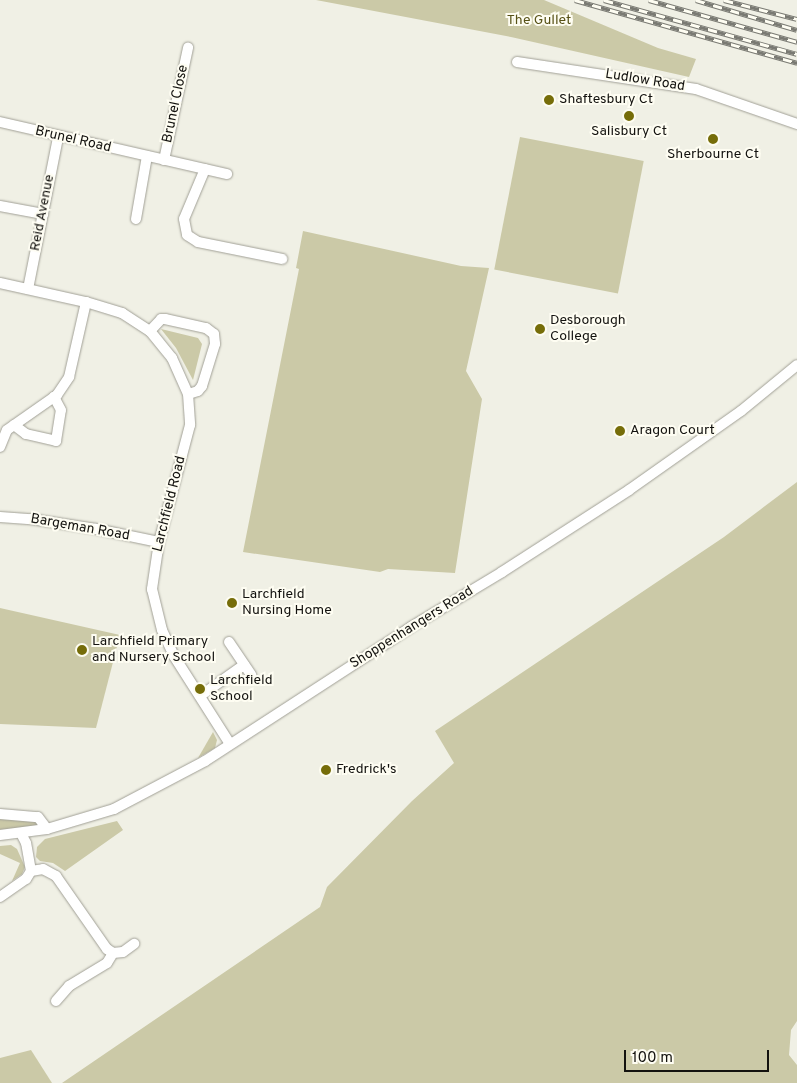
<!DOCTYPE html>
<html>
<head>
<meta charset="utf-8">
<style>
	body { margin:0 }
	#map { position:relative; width:797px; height:1083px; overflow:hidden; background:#f0f0e5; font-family:Overpass,sans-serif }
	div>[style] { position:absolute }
	.green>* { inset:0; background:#cbc9a7; transform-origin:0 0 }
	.roads { filter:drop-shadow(0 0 1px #a1a096) drop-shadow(0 0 1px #a1a096) }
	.minor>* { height:10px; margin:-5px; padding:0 5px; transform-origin:5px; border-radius:5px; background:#fff }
	.rail>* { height:5px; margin-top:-2.5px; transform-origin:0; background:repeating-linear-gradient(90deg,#fefdf2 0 9px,#7a7a73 0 18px); box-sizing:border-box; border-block:1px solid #7a7a73 }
	.dots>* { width:14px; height:14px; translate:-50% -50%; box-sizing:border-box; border:2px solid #fefdf2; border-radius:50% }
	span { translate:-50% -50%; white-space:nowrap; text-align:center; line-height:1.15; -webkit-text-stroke:4px #fefdf2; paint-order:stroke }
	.park-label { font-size:14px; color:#575116 }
	.street-label { font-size:14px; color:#13120f }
	.poi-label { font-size:14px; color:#13120f }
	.left { translate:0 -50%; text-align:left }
	.scale { position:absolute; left:624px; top:1050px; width:145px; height:22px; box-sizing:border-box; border:2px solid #13120f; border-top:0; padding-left:6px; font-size:15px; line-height:18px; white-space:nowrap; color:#13120f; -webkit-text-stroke:4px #fefdf2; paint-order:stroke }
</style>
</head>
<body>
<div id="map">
	<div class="green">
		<div style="clip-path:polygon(316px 0,544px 0,658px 48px,696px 59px,689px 77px,511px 37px)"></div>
		<div style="left:520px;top:137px;width:126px;height:135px;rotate:11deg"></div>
		<div style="clip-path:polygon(303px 231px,461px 266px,489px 268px,466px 371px,482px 399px,455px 573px,388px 569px,380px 572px,243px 552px,299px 269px,296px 268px)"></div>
		<div style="clip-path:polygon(161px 329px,198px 338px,202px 344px,193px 380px,176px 348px)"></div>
		<div style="clip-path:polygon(797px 482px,797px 1021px,791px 1030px,789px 1055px,797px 1065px,797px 1083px,62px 1083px,320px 907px,327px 887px,412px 801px,454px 763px,435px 731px,724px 537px)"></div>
		<div style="clip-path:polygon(0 608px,120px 635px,96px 728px,0 724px)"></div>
		<div style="clip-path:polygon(213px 732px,217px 740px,215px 748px,198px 758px)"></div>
		<div style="clip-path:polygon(0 817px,37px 820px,39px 823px,37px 828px,0 831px)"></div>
		<div style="clip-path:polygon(117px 821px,123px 830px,65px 871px,53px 863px,40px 861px,36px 857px,37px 847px,45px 839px)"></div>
		<div style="clip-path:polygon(11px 845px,17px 849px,25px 867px,22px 874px,12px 881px,20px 863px,0 854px,0 846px)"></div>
		<div style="clip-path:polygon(31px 1050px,52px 1083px,0 1083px,0 1058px)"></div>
	</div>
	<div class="roads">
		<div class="minor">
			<div style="left:517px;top:62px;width:181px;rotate:8.6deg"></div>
			<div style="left:696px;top:89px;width:107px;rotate:19.1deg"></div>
			<div style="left:0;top:122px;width:233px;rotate:12.9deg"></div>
			<div style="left:164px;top:160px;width:115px;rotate:-77.9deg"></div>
			<div style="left:205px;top:169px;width:54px;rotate:112.8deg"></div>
			<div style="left:184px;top:219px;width:16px;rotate:79deg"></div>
			<div style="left:187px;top:235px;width:13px;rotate:32deg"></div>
			<div style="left:198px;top:242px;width:86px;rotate:11.4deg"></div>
			<div style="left:0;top:206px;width:44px;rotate:10.5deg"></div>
			<div style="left:136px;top:219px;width:64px;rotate:-80.1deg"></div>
			<div style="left:0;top:283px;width:88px;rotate:12.5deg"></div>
			<div style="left:86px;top:302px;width:38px;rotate:17deg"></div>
			<div style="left:122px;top:313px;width:33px;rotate:33deg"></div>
			<div style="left:150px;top:331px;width:35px;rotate:51deg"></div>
			<div style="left:172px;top:358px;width:39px;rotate:66deg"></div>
			<div style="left:188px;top:394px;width:31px;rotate:86deg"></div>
			<div style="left:190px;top:425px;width:121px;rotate:104.8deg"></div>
			<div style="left:159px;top:542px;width:48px;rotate:98.5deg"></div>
			<div style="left:152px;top:589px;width:42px;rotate:76.3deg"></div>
			<div style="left:162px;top:630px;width:29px;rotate:65deg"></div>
			<div style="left:174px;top:656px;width:104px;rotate:57.5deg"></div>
			<div style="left:28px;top:289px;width:155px;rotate:-78.8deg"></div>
			<div style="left:150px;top:331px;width:16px;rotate:-47deg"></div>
			<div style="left:161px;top:319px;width:4px"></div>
			<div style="left:165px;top:319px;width:42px;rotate:12.4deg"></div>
			<div style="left:206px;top:328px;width:10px;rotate:37deg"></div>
			<div style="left:214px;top:334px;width:10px;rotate:84deg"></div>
			<div style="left:215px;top:344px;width:44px;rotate:107.2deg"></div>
			<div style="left:202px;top:386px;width:6px;rotate:129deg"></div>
			<div style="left:198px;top:391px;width:10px;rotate:163deg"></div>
			<div style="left:14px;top:425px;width:15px;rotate:37deg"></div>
			<div style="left:26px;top:434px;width:31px;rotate:13deg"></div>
			<div style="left:56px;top:441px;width:31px;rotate:-81deg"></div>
			<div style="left:61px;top:410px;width:15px;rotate:-118deg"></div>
			<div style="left:0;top:447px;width:18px;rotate:-68deg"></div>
			<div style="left:7px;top:430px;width:61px;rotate:-35deg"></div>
			<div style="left:57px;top:395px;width:22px;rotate:-56deg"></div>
			<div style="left:69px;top:377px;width:77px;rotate:-77.2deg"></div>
			<div style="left:0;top:517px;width:31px;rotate:4deg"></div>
			<div style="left:31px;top:519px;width:66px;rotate:8.7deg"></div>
			<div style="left:96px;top:529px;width:64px;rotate:11.7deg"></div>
			<div style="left:229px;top:642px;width:40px;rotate:56deg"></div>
			<div style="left:200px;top:696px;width:54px;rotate:-35.2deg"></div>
			<div style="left:0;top:814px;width:38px;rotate:5deg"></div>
			<div style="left:38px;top:817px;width:15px;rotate:53deg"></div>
			<div style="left:0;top:835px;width:47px;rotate:-7.3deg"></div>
			<div style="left:47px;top:829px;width:70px;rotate:-16.6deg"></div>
			<div style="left:114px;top:809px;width:103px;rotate:-27.8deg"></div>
			<div style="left:205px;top:761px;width:246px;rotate:-33deg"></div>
			<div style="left:411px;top:627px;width:106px;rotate:-31.1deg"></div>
			<div style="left:502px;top:572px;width:151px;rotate:-32.8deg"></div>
			<div style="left:629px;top:490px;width:137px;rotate:-35.2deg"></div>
			<div style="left:741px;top:411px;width:72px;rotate:-39.4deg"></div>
			<div style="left:31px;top:871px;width:12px;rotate:-9deg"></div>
			<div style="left:43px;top:869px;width:15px;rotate:28deg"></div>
			<div style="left:56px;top:876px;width:89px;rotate:55.1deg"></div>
			<div style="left:107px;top:949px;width:7px;rotate:34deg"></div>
			<div style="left:113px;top:953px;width:10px;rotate:-6deg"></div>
			<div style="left:123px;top:952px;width:14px;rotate:-36deg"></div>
			<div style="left:0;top:897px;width:32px;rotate:-35deg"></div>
			<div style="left:26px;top:879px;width:9px;rotate:-58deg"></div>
			<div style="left:31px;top:871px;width:28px;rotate:-100deg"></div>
			<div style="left:26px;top:843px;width:11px;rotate:-117deg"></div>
			<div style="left:56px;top:1001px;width:20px;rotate:-49deg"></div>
			<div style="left:69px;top:986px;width:44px;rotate:-31.2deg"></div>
			<div style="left:107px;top:963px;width:12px;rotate:-59deg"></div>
		</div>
	</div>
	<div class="rail">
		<div style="left:575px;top:0;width:231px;rotate:15.8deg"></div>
		<div style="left:604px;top:0;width:200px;rotate:15.6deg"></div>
		<div style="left:649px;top:0;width:154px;rotate:15.8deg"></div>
		<div style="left:696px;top:0;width:105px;rotate:16.5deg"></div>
		<div style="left:724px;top:0;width:75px;rotate:14.6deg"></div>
	</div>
	<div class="dots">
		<div style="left:549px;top:100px;background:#766d09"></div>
		<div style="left:629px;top:116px;background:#766d09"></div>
		<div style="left:713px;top:139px;background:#766d09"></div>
		<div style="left:540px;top:329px;background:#766d09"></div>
		<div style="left:620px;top:431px;background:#766d09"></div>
		<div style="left:232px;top:603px;background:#766d09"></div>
		<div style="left:82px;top:650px;background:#766d09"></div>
		<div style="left:200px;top:689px;background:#766d09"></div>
		<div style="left:326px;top:770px;background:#766d09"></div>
	</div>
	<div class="park-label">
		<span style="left:539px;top:21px">The Gullet</span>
	</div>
	<div class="street-label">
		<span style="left:645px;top:81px;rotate:9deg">Ludlow Road</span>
		<span style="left:176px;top:104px;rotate:-78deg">Brunel Close</span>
		<span style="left:73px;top:140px;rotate:13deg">Brunel Road</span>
		<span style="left:43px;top:213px;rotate:-79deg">Reid Avenue</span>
		<span style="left:170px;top:504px;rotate:-76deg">Larchfield Road</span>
		<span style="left:80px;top:528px;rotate:10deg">Bargeman Road</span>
		<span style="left:412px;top:628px;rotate:-32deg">Shoppenhangers Road</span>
	</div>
	<div class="poi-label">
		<span class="left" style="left:559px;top:100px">Shaftesbury Ct</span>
		<span style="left:629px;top:132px">Salisbury Ct</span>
		<span style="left:713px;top:155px">Sherbourne Ct</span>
		<span class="left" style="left:550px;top:329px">Desborough<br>College</span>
		<span class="left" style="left:630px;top:431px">Aragon Court</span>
		<span class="left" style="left:242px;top:603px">Larchfield<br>Nursing Home</span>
		<span class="left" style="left:92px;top:650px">Larchfield Primary<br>and Nursery School</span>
		<span class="left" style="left:210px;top:689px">Larchfield<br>School</span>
		<span class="left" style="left:336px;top:770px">Fredrick's</span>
	</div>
	<div class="scale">100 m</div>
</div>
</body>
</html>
